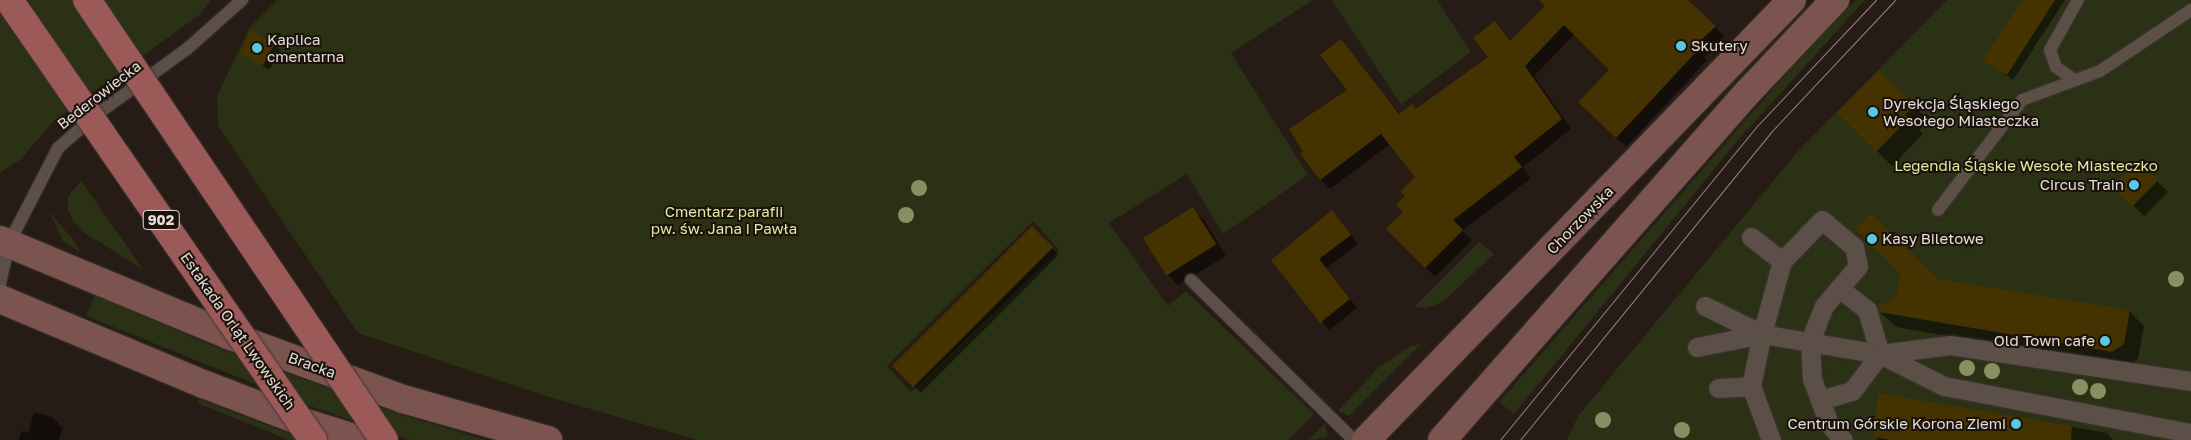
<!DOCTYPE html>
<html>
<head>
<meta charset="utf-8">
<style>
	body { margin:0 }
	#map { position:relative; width:2191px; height:440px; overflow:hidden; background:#261b15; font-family:"Golos Text",sans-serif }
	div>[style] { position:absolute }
	.green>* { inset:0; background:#2b3115 }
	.shadow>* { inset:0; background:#0007; transform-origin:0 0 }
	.building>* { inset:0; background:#443200; transform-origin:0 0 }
	.roads { filter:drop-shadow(0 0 1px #3d3532) drop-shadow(0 0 1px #3d3532) }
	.service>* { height:12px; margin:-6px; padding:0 6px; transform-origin:6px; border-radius:6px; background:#5b4f47 }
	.pedestrian>* { height:19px; margin:-9.5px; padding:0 9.5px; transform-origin:9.5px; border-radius:9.5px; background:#5b4f47 }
	.secondary>* { height:28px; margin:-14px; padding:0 14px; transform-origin:14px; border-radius:14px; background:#7b544f }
	.tram>* { height:1px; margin:-0.5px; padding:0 0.5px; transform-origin:0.5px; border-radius:0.5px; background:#948c86 }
	.bridges { filter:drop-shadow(0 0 1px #3d3532) drop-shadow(0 0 1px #3d3532) }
	.primary-bridge>* { height:28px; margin:-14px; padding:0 14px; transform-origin:14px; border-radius:14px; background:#9b5957 }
	.trees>* { width:16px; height:16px; margin:-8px; border-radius:50%; background:#8a8e63 }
	.dots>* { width:14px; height:14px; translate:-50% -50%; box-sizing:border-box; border:2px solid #1c120c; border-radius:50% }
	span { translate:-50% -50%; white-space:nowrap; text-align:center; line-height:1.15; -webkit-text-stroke:4px #1c120c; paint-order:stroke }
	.shield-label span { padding:1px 4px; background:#1c120c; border:1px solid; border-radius:4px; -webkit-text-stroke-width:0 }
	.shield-label { font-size:14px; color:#e4ddd8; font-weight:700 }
	.poi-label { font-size:15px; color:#e4ddd8 }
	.left { translate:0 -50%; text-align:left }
	.right { translate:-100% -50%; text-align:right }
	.street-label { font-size:15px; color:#e4ddd8 }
	.park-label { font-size:15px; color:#dceda2 }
</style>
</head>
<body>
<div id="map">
	<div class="green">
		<div style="clip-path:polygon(0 0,211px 0,199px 15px,54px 121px,21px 159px,0 173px)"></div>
		<div style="clip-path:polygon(evenodd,277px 0,1313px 0,1231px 53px,1308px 175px,1223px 234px,1187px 174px,1109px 223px,1168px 306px,1186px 291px,1314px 414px,1288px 440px,697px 440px,539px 394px,358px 333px,218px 126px,217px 96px,250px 27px,277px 0,1033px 221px,1059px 250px,911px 392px,887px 366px,1033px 221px)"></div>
		<div style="clip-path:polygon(1332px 0,1437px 0,1471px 52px,1401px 105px)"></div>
		<div style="clip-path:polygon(1856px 0,1865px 0,1738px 140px,1514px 414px,1499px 402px,1786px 74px)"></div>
		<div style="clip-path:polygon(1947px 0,2191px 0,2191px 440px,1567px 440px,1578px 416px,1799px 150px)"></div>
		<div style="clip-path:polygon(81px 181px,143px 269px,86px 234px,73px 221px,68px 210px,68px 196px)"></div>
		<div style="clip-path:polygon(48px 210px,73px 240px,81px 253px,63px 241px)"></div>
		<div style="clip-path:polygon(1479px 242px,1494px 254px,1444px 301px,1427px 308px,1414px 307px)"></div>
		<div style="clip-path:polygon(95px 295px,225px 351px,402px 415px,486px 440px,410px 440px,304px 404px,86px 316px)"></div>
		<div style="clip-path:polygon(1421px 344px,1349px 416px,1338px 411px,1379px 367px,1411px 346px)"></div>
		<div style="clip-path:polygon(199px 399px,297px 437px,305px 440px,289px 440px,197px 403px)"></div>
		<div style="clip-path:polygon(1325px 423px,1328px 437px,1309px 440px)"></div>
	</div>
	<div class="shadow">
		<div style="clip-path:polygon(1553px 0,1687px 0,1724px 36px,1704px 57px,1707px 60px,1626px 147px,1580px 102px,1611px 70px,1575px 34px,1534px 76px,1571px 129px,1523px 167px,1531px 178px,1462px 231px,1472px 240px,1435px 277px,1388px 229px,1405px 212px,1406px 196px,1417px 177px,1390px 144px,1330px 189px,1321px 179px,1349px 90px,1340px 41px,1400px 114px,1416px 110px,1490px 57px,1494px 22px,1511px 41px)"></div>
		<div style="clip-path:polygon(2024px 0,2065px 0,2013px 80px,1985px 59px)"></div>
		<div style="left:251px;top:32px;width:35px;height:23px;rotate:31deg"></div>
		<div style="clip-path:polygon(1879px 71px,1925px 117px,1919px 121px,1923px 126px,1919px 130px,1923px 134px,1892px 166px,1839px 113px)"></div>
		<div style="left:2137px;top:162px;width:43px;height:34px;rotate:44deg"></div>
		<div style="clip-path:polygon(1192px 209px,1204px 220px,1226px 256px,1178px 285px,1167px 274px)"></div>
		<div style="clip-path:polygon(1332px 212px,1358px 244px,1326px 268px,1357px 308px,1329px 330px,1273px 260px)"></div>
		<div style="left:1032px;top:228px;width:38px;height:195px;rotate:45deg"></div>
		<div style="clip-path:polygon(1938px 280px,2129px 311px,2144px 326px,2138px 359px,2128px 367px,1896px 327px,1880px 312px)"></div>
		<div style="clip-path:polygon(1880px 394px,2107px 433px,2113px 440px,1878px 440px,1874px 436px)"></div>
		<div style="clip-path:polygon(34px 412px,52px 417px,63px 428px,59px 440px,19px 440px,21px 431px,28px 433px)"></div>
	</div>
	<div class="building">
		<div style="clip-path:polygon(1539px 0,1688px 0,1716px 26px,1695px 46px,1698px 50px,1616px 138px,1578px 102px,1609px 70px,1564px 25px,1525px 66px,1562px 119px,1514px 157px,1522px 167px,1453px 220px,1463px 230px,1425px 268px,1386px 229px,1403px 212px,1396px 205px,1405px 196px,1400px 192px,1415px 177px,1381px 134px,1320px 180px,1300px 154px,1303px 152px,1289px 129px,1347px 90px,1320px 55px,1341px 39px,1399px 114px,1412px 104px,1416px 109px,1488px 57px,1473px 38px,1495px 21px,1510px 41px,1545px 6px)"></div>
		<div style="clip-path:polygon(2022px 0,2055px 0,2007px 75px,1983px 60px)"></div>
		<div style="left:251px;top:30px;width:27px;height:26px;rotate:28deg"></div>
		<div style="clip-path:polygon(1879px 70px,1911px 101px,1905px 106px,1910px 110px,1905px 115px,1909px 118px,1876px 152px,1837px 113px)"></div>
		<div style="left:2137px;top:160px;width:29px;height:37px;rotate:44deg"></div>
		<div style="left:1193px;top:207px;width:44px;height:59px;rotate:58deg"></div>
		<div style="clip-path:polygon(1332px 210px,1351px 235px,1319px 259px,1350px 299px,1320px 323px,1271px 260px)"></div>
		<div style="clip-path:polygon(1871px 213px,1938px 279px,2130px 310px,2124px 344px,2112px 352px,1879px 312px,1878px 308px,1896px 296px,1900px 273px,1855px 229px)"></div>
		<div style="left:1032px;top:226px;width:30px;height:198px;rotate:45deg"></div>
		<div style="clip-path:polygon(1878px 393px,2072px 426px,2071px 440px,1891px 440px,1873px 437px)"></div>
	</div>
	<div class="roads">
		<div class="service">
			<div style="left:2073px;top:79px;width:21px;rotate:-145deg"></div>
			<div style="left:2056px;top:67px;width:18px;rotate:-109deg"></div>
			<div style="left:2050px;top:50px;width:57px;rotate:-60.8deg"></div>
			<div style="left:1938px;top:210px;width:138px;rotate:-52.6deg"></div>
			<div style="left:2022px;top:100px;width:83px;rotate:-20.4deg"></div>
			<div style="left:2100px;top:71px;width:110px;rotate:-33.8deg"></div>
			<div style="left:1191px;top:280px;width:228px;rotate:44.5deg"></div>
			<div style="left:0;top:284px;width:42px;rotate:-77.6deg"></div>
			<div style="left:9px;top:243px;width:107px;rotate:-62.7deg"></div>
			<div style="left:58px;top:148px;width:50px;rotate:-41deg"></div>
			<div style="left:96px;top:115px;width:112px;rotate:-36deg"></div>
			<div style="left:187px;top:49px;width:74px;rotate:-41.7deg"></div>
		</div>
		<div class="pedestrian">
			<div style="left:1751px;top:237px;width:39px;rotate:38deg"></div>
			<div style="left:1839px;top:288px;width:36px;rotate:38deg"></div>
			<div style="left:1867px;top:310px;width:46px;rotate:73.5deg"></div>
			<div style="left:1880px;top:354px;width:72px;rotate:26.6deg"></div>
			<div style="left:1944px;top:386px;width:251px;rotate:10.8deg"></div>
			<div style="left:1705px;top:306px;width:64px;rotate:26.2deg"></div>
			<div style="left:1762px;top:334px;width:120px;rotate:9.6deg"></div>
			<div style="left:1880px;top:354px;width:71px;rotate:-7.3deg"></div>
			<div style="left:1950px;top:345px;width:244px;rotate:8.5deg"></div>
			<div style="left:1697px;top:347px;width:66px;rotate:-11.3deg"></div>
			<div style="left:1718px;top:388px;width:33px;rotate:-3deg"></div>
			<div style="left:1820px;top:400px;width:33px;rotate:-16deg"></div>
			<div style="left:1852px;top:391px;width:46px;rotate:-52.9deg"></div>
			<div style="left:1771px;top:440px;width:58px;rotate:-110.3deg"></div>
			<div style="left:1751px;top:386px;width:53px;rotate:-78.1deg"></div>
			<div style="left:1762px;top:334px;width:76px;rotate:-74.7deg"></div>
			<div style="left:1782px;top:261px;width:57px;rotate:-45.7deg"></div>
			<div style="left:1822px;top:220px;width:42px;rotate:40.2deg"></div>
			<div style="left:1854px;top:247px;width:19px;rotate:78deg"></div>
			<div style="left:1858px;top:266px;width:52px;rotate:130.4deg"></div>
			<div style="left:1824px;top:306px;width:38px;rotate:112deg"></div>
			<div style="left:1810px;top:341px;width:38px;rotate:87deg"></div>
			<div style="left:1812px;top:379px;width:48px;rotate:69.3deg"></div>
			<div style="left:1829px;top:424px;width:21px;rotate:49deg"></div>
		</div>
		<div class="secondary">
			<div style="left:0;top:240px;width:247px;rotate:22.6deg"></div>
			<div style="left:228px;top:335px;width:186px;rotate:20.1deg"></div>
			<div style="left:403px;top:399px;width:151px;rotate:15.8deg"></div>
			<div style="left:0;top:299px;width:223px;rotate:22.7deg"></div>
			<div style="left:206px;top:385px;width:97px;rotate:21deg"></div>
			<div style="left:297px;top:420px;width:66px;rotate:17.6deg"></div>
			<div style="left:1366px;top:440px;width:612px;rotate:-45.93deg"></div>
			<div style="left:1442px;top:440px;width:463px;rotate:-48.7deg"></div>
			<div style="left:1748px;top:92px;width:127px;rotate:-46.6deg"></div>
		</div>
	</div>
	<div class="tram">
		<div style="left:1500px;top:440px;width:407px;rotate:-50.7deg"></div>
		<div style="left:1758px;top:125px;width:172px;rotate:-46.7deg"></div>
		<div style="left:1520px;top:440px;width:397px;rotate:-50.8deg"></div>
		<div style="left:1771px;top:132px;width:181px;rotate:-46.8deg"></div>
	</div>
	<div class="bridges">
		<div class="primary-bridge">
			<div style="left:9px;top:0;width:535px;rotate:55.36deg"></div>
			<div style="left:87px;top:0;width:531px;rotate:55.98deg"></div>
		</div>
	</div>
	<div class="trees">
		<div style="left:919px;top:188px"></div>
		<div style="left:906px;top:215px"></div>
		<div style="left:2176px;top:279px"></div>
		<div style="left:1967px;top:368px"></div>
		<div style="left:1992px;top:371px"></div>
		<div style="left:2080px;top:387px"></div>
		<div style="left:2098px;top:391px"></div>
		<div style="left:1603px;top:420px"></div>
		<div style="left:1682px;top:430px"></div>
	</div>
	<div class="dots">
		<div style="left:1681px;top:46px;background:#59c8e5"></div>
		<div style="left:257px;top:48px;background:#59c8e5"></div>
		<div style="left:1873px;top:112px;background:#59c8e5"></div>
		<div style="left:2134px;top:185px;background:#59c8e5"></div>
		<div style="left:1872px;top:239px;background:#59c8e5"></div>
		<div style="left:2105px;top:341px;background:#59c8e5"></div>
		<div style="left:2016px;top:424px;background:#59c8e5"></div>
	</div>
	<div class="shield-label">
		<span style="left:161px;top:220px">902</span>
	</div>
	<div class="poi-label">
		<span class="left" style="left:267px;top:48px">Kaplica<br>cmentarna</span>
		<span class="left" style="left:1691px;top:46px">Skutery</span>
		<span class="left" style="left:1883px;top:112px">Dyrekcja Śląskiego<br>Wesołego Miasteczka</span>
		<span class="right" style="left:2124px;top:185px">Circus Train</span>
		<span class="left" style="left:1882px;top:239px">Kasy Biletowe</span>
		<span class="right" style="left:2095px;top:341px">Old Town cafe</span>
		<span class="right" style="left:2006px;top:424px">Centrum Górskie Korona Ziemi</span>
	</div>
	<div class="street-label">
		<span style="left:99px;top:95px;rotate:-38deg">Bederowiecka</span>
		<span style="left:1580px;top:220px;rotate:-46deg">Chorzowska</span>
		<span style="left:238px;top:331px;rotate:55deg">Estakada Orląt Lwowskich</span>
		<span style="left:312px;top:365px;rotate:20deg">Bracka</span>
	</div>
	<div class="park-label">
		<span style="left:2026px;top:166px">Legendia Śląskie Wesołe Miasteczko</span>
		<span style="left:724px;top:220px">Cmentarz parafii<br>pw. św. Jana i Pawła</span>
	</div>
</div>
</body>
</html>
